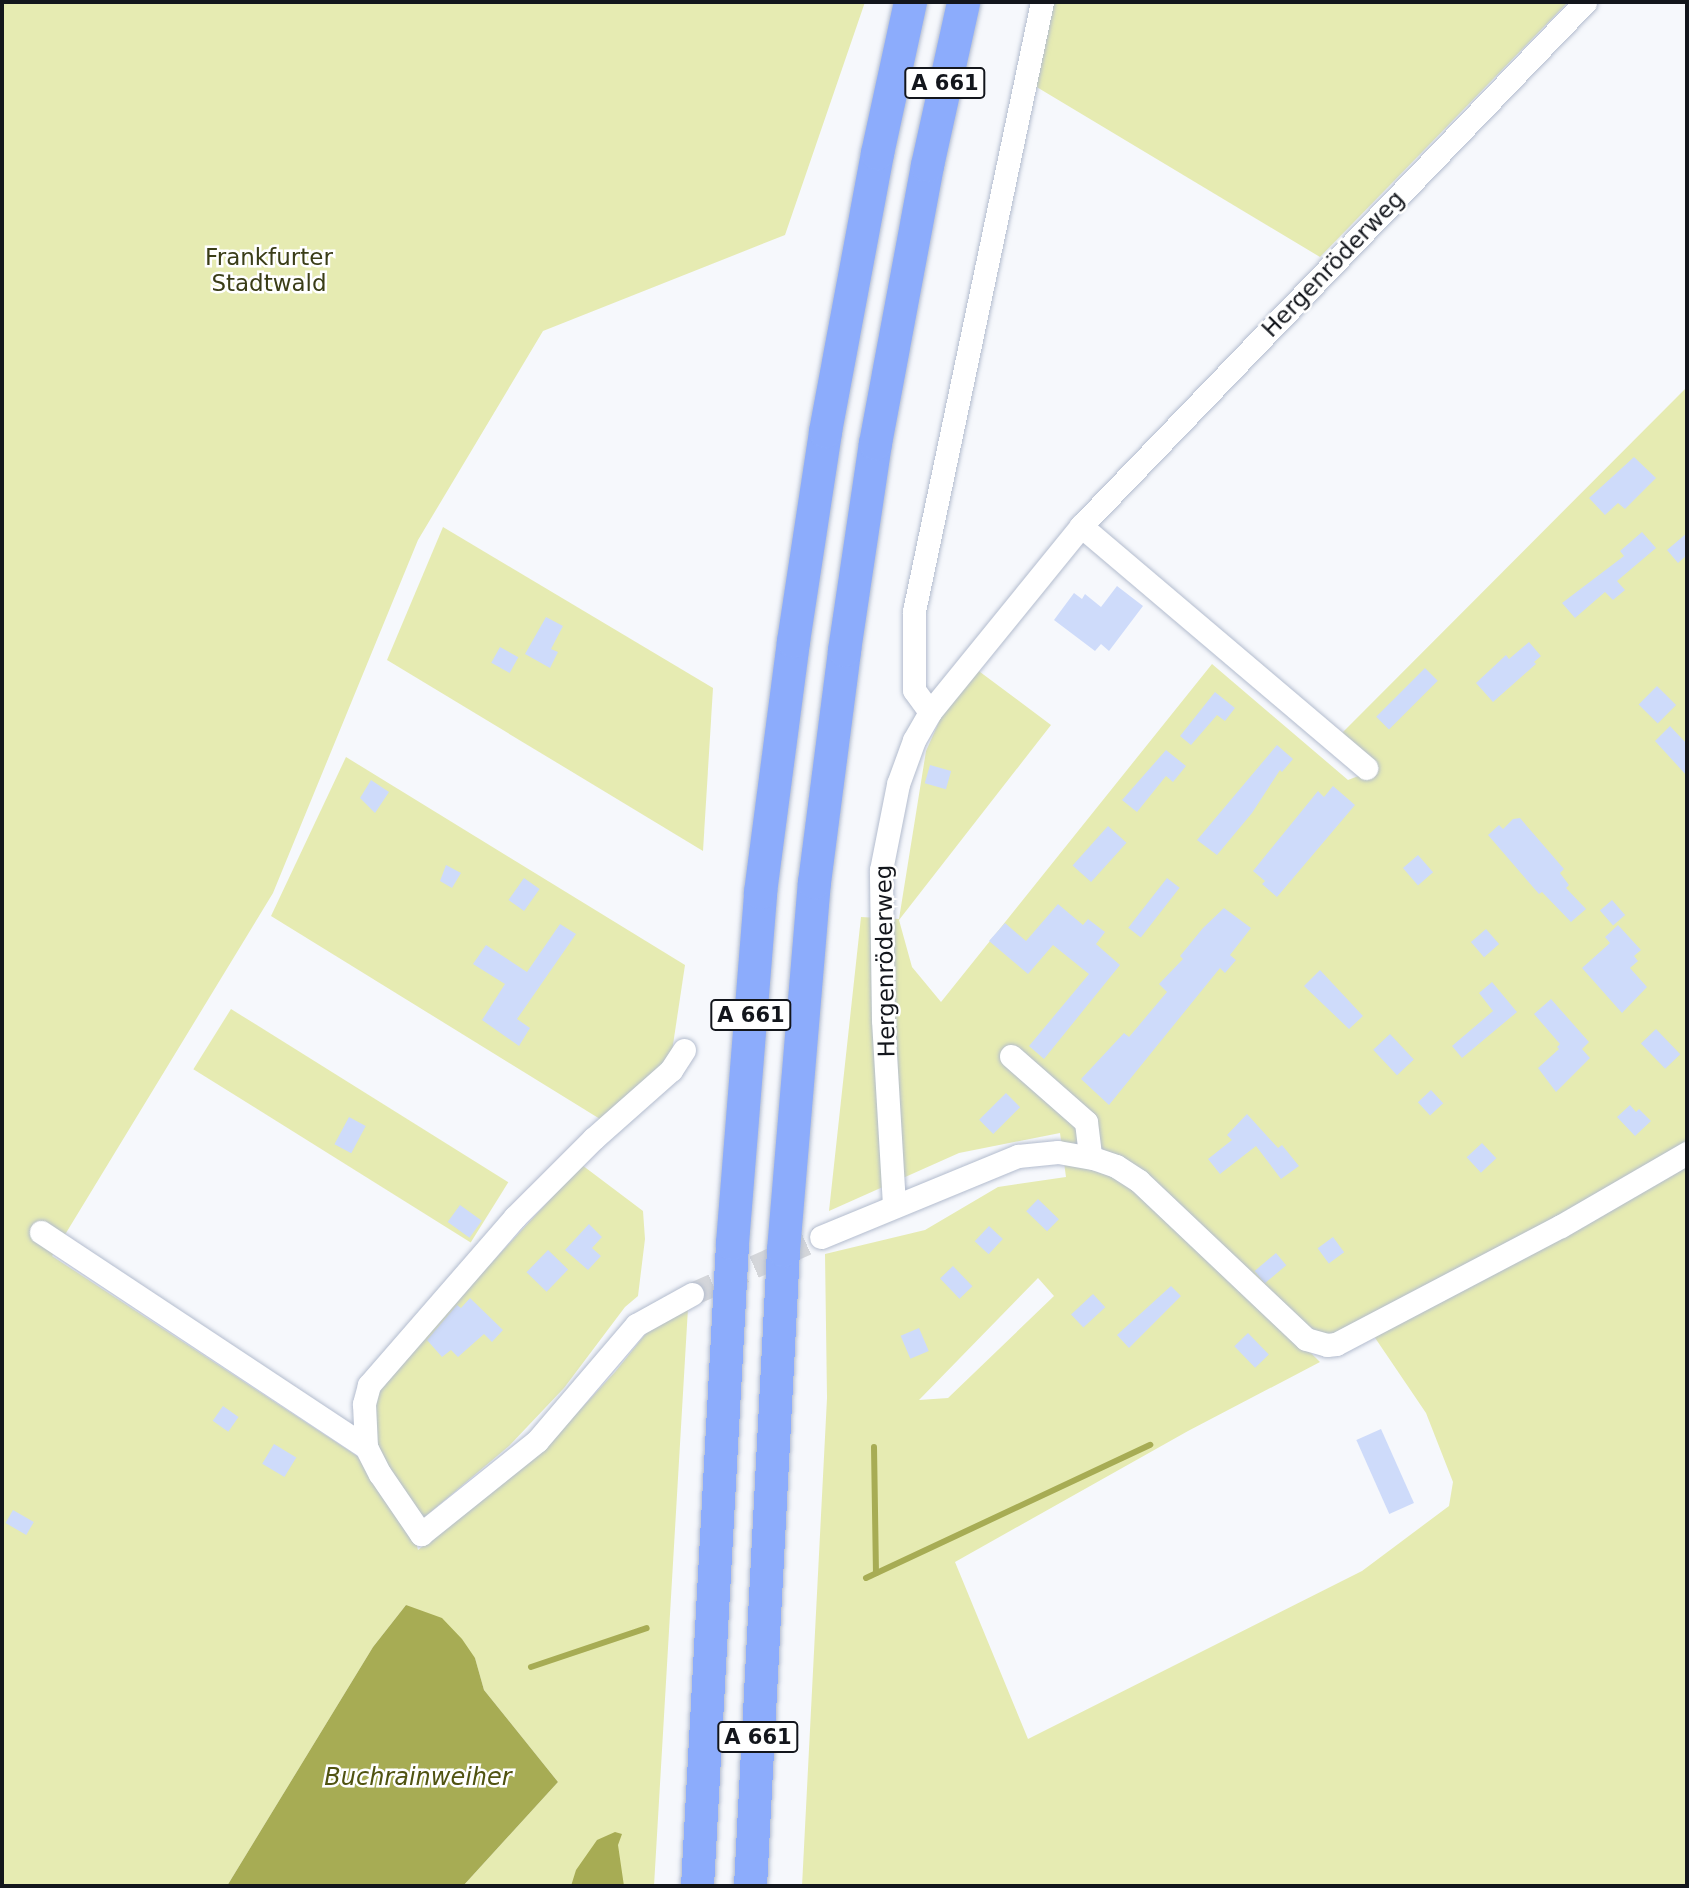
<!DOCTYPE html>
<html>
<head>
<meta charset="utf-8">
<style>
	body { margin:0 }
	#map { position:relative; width:1689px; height:1888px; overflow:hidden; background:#f6f8fc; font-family:"DejaVu Sans",sans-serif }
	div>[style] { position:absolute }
	.green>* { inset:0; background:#e6ebb2; transform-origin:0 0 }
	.water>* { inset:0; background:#a7ac54 }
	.stream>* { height:6px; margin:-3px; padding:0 3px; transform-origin:3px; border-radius:3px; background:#a7ac54 }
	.building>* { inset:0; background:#cedbfa; transform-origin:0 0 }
	.minor-tunnel>* { height:23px; margin-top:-11.5px; transform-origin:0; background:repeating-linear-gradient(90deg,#d4d6da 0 23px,transparent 0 34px) }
	.roads { filter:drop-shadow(0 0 2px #b3bcce) drop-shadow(0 0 2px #b3bcce) }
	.minor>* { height:23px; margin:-11.5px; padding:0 11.5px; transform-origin:11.5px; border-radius:11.5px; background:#fff }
	.highway>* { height:33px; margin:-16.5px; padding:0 16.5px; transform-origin:16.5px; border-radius:16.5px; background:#8cacfc }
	span { translate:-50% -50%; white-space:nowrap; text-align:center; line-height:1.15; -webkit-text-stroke:5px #fff; paint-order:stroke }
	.shield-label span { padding:2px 5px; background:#fff; border:2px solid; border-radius:5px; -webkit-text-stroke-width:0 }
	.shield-label { font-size:21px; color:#13161c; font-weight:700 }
	.park-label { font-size:23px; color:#3a3d17 }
	.street-label { font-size:23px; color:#13161c }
	.water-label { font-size:24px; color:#505311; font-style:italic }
	.frame { position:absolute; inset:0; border:4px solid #13161c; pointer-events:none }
</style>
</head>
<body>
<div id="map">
	<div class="green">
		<div style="clip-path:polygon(2px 2px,865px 2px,785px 235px,543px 331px,418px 540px,273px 893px,52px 1256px,357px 1456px,415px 1538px,418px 1550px,540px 1453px,615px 1372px,652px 1326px,688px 1308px,654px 1886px,463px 1886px,558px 1782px,484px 1690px,475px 1658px,406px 1605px,373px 1647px,227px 1886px,2px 1886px)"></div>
		<div style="clip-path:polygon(1049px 2px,1568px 2px,1320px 257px,1030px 83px)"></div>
		<div style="clip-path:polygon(evenodd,1687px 387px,1687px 1886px,802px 1886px,827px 1398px,825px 1254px,925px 1230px,998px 1187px,1066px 1177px,1060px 1133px,959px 1153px,829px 1211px,861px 917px,899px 919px,926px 751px,947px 704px,976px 669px,1051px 725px,899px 920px,912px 967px,941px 1002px,1212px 664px,1348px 780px,1361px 775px,1342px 733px,1687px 387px,1038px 1278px,1054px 1296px,948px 1398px,919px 1400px,1038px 1278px,1687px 387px,1365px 1323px,1426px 1413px,1453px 1482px,1449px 1506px,1362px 1571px,1028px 1739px,955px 1562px,1188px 1431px,1320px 1362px,1309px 1351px,1365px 1323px)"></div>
		<div style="clip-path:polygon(443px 527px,713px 688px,703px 851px,387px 660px)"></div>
		<div style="clip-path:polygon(346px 757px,685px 965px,671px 1058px,600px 1119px,271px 916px)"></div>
		<div style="left:231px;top:1009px;width:327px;height:71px;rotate:32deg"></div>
		<div style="clip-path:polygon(582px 1165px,643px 1211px,645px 1239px,638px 1296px,625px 1307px,564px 1388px,509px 1446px,421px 1520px,373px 1443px,373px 1391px)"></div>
	</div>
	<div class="water">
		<div style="clip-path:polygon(406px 1605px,442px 1618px,462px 1639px,475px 1658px,484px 1690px,558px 1782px,463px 1886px,227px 1886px,373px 1647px)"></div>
		<div style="clip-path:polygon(615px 1832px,622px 1834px,618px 1845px,624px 1886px,571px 1886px,576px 1870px,597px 1840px)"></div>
	</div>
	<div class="stream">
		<div style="left:874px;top:1447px;width:126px;rotate:89.1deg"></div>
		<div style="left:866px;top:1578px;width:314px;rotate:-25.1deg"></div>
		<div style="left:531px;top:1667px;width:122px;rotate:-18.6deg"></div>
	</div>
	<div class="building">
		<div style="clip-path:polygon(1634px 457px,1656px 478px,1625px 509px,1618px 503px,1605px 515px,1589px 498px)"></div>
		<div style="clip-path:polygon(1642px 532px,1656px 548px,1617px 581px,1625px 590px,1613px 600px,1605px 592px,1575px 618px,1562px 603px,1624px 556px,1620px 551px)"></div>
		<div style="clip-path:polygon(1687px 533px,1687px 555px,1678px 563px,1667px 550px)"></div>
		<div style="clip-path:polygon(1117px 586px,1143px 606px,1109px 651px,1101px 644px,1095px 651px,1054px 620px,1074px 593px,1082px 599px,1085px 594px,1101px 607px)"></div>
		<div style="clip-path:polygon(546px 617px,563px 626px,551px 649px,558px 652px,550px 668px,525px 654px)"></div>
		<div style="clip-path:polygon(1529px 642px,1541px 656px,1534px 662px,1536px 664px,1493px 702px,1476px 683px,1506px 655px,1509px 659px)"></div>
		<div style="left:500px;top:647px;width:21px;height:18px;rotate:29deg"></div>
		<div style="left:1425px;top:668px;width:18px;height:69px;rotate:45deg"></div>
		<div style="left:1657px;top:686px;width:27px;height:26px;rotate:45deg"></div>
		<div style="clip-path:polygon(1215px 692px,1235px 708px,1225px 721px,1217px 715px,1191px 745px,1180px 736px)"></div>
		<div style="clip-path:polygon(1670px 726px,1687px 744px,1687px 776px,1655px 741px)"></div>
		<div style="clip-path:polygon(1277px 745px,1293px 759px,1282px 772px,1280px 770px,1252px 813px,1217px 855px,1197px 840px)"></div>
		<div style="clip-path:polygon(1166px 750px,1186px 766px,1173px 782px,1166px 776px,1137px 812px,1122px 800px)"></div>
		<div style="left:930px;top:765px;width:22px;height:19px;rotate:16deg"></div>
		<div style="clip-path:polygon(371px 780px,389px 792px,375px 813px,360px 798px)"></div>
		<div style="clip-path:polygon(1333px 786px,1355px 805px,1277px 897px,1262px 884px,1265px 881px,1253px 871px,1318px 791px,1324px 797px)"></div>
		<div style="clip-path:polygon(1520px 818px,1564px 869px,1560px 873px,1569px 885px,1566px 888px,1586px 909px,1571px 922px,1542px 892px,1539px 894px,1488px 835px,1499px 825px,1503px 829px,1513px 819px)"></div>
		<div style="left:1108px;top:826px;width:25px;height:53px;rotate:42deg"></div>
		<div style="left:1418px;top:855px;width:23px;height:20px;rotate:49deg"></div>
		<div style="clip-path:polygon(446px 865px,461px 873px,452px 888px,440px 881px)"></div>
		<div style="left:524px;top:878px;width:19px;height:27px;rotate:35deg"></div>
		<div style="left:1167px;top:878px;width:16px;height:63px;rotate:38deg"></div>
		<div style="left:1612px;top:900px;width:20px;height:16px;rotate:49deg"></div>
		<div style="clip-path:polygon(1058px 904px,1083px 925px,1088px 919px,1105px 932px,1096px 944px,1120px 965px,1044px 1059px,1029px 1046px,1089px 974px,1053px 945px,1028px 974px,989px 941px,1005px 923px,1026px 941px)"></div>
		<div style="clip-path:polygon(1224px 908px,1251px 928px,1230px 955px,1236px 960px,1225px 973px,1220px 968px,1109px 1105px,1081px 1079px,1124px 1033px,1129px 1037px,1167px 992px,1159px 984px,1183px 959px,1180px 956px,1203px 928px)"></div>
		<div style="clip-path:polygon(560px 924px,576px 934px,517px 1019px,530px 1028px,519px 1046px,482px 1020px,505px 984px,473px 964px,486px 945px,527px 972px)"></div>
		<div style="clip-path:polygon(1618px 925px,1641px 950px,1634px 956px,1638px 961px,1630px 968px,1647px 987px,1622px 1013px,1582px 968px,1610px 943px,1605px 937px)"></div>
		<div style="left:1486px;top:929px;width:20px;height:20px;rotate:49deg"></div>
		<div style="clip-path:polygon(1320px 970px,1363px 1016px,1349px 1029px,1304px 986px)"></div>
		<div style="clip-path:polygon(1492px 982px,1517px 1012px,1462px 1058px,1452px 1046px,1493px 1011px,1479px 993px)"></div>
		<div style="clip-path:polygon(1551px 999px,1589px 1042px,1582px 1049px,1590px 1058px,1556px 1092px,1538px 1068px,1559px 1049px,1557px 1047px,1560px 1044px,1534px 1014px)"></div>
		<div style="left:1656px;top:1029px;width:35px;height:21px;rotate:46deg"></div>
		<div style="left:1390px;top:1034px;width:35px;height:23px;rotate:47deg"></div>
		<div style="left:1431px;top:1090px;width:18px;height:18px;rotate:47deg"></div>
		<div style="left:1006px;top:1093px;width:20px;height:38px;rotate:45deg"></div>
		<div style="clip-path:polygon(1630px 1105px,1636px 1112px,1639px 1109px,1651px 1121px,1635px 1136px,1617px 1117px)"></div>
		<div style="clip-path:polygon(1247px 1114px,1278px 1148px,1282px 1145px,1299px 1166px,1281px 1179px,1256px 1146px,1220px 1174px,1208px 1159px,1232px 1140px,1227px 1135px)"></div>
		<div style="left:349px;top:1117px;width:19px;height:31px;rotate:28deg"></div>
		<div style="left:1482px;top:1143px;width:21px;height:21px;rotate:47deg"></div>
		<div style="left:1038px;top:1199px;width:29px;height:17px;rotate:44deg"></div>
		<div style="left:460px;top:1205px;width:27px;height:21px;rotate:36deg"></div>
		<div style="clip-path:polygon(589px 1224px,602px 1237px,592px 1248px,601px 1256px,588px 1270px,565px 1250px)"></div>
		<div style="left:989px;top:1226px;width:19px;height:21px;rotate:43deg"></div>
		<div style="left:1333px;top:1237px;width:19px;height:19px;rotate:54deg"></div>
		<div style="left:548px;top:1250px;width:28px;height:31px;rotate:44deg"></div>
		<div style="left:1276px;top:1253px;width:16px;height:28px;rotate:50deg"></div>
		<div style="left:953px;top:1266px;width:28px;height:18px;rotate:46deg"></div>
		<div style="clip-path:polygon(1171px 1286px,1181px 1296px,1129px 1348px,1117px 1335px)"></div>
		<div style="left:1093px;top:1294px;width:18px;height:30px;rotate:47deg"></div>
		<div style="clip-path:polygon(470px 1298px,503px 1330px,492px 1342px,484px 1334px,458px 1357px,451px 1350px,442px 1357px,427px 1340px,457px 1305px,461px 1308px)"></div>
		<div style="left:919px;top:1328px;width:25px;height:20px;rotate:67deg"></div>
		<div style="left:1248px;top:1333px;width:30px;height:19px;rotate:46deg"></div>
		<div style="left:223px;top:1406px;width:19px;height:18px;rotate:35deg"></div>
		<div style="left:1381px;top:1429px;width:81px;height:27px;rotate:66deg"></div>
		<div style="left:274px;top:1444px;width:26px;height:23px;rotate:31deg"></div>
		<div style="left:13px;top:1510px;width:24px;height:15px;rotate:30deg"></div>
	</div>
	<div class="minor-tunnel">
		<div style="left:692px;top:1294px;width:141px;rotate:-23.8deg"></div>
	</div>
	<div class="roads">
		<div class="minor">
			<div style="left:1081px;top:526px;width:374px;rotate:40.3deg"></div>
			<div style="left:930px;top:712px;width:27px;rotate:-126deg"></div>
			<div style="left:914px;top:690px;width:79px;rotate:-90deg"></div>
			<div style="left:914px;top:611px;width:622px;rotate:-78.13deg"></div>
			<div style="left:684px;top:1050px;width:24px;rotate:123deg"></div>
			<div style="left:671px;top:1070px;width:104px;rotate:138.5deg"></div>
			<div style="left:593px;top:1139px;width:110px;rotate:135deg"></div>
			<div style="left:515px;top:1217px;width:223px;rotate:131deg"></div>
			<div style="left:369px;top:1385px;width:20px;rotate:105deg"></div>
			<div style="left:364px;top:1404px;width:43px;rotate:87.3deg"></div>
			<div style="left:366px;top:1447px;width:30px;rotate:63deg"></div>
			<div style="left:380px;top:1474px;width:73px;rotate:55.7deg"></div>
			<div style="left:421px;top:1534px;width:149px;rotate:-38.7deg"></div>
			<div style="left:537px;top:1441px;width:153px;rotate:-49.5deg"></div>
			<div style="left:636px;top:1325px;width:64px;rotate:-29deg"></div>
			<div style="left:1011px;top:1056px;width:100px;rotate:41.3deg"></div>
			<div style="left:1086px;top:1122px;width:35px;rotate:83deg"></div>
			<div style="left:894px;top:1205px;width:185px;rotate:-93.4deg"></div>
			<div style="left:883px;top:1020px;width:150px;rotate:-90.8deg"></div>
			<div style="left:881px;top:870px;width:88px;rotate:-78.8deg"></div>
			<div style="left:898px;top:784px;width:47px;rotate:-70deg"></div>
			<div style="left:914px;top:740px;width:32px;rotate:-60deg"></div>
			<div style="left:930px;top:712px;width:240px;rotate:-50.9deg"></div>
			<div style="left:1081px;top:526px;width:727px;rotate:-46.11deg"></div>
			<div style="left:41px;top:1232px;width:390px;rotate:33.5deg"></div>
			<div style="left:821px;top:1237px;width:213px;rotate:-22.4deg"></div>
			<div style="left:1018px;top:1156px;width:40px;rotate:-5.7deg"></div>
			<div style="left:1058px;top:1152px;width:36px;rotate:10deg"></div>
			<div style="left:1093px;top:1158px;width:24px;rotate:19deg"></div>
			<div style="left:1116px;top:1166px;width:27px;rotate:33deg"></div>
			<div style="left:1139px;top:1181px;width:230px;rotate:43.4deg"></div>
			<div style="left:1306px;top:1339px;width:22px;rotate:16deg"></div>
			<div style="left:1327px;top:1345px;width:9px;rotate:-6deg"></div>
			<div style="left:1336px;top:1344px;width:254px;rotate:-27.7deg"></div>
			<div style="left:1561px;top:1226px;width:146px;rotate:-30.1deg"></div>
		</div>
		<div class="highway">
			<div style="left:697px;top:1886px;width:644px;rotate:-86.88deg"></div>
			<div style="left:732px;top:1243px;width:352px;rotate:-85.4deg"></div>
			<div style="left:760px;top:892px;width:253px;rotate:-82.5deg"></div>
			<div style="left:793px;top:641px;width:212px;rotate:-81.3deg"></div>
			<div style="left:825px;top:431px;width:283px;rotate:-79.4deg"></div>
			<div style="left:877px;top:153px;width:155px;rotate:-77.7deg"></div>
			<div style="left:750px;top:1886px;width:637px;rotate:-87.03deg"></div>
			<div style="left:783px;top:1250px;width:369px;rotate:-85.2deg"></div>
			<div style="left:814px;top:882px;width:234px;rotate:-82.6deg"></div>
			<div style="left:844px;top:650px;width:209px;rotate:-81.5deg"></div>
			<div style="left:875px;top:443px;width:283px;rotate:-79.4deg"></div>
			<div style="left:927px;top:165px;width:167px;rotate:-77.5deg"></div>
		</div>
	</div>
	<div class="shield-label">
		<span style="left:945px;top:83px">A 661</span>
		<span style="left:751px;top:1015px">A 661</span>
		<span style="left:758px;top:1737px">A 661</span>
	</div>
	<div class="park-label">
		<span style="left:269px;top:270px">Frankfurter<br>Stadtwald</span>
	</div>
	<div class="street-label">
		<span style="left:1333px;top:264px;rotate:-46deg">Hergenröderweg</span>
		<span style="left:885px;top:961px;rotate:-91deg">Hergenröderweg</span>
	</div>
	<div class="water-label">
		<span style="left:418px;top:1778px">Buchrainweiher</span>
	</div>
	<div class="frame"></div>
</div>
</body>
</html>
